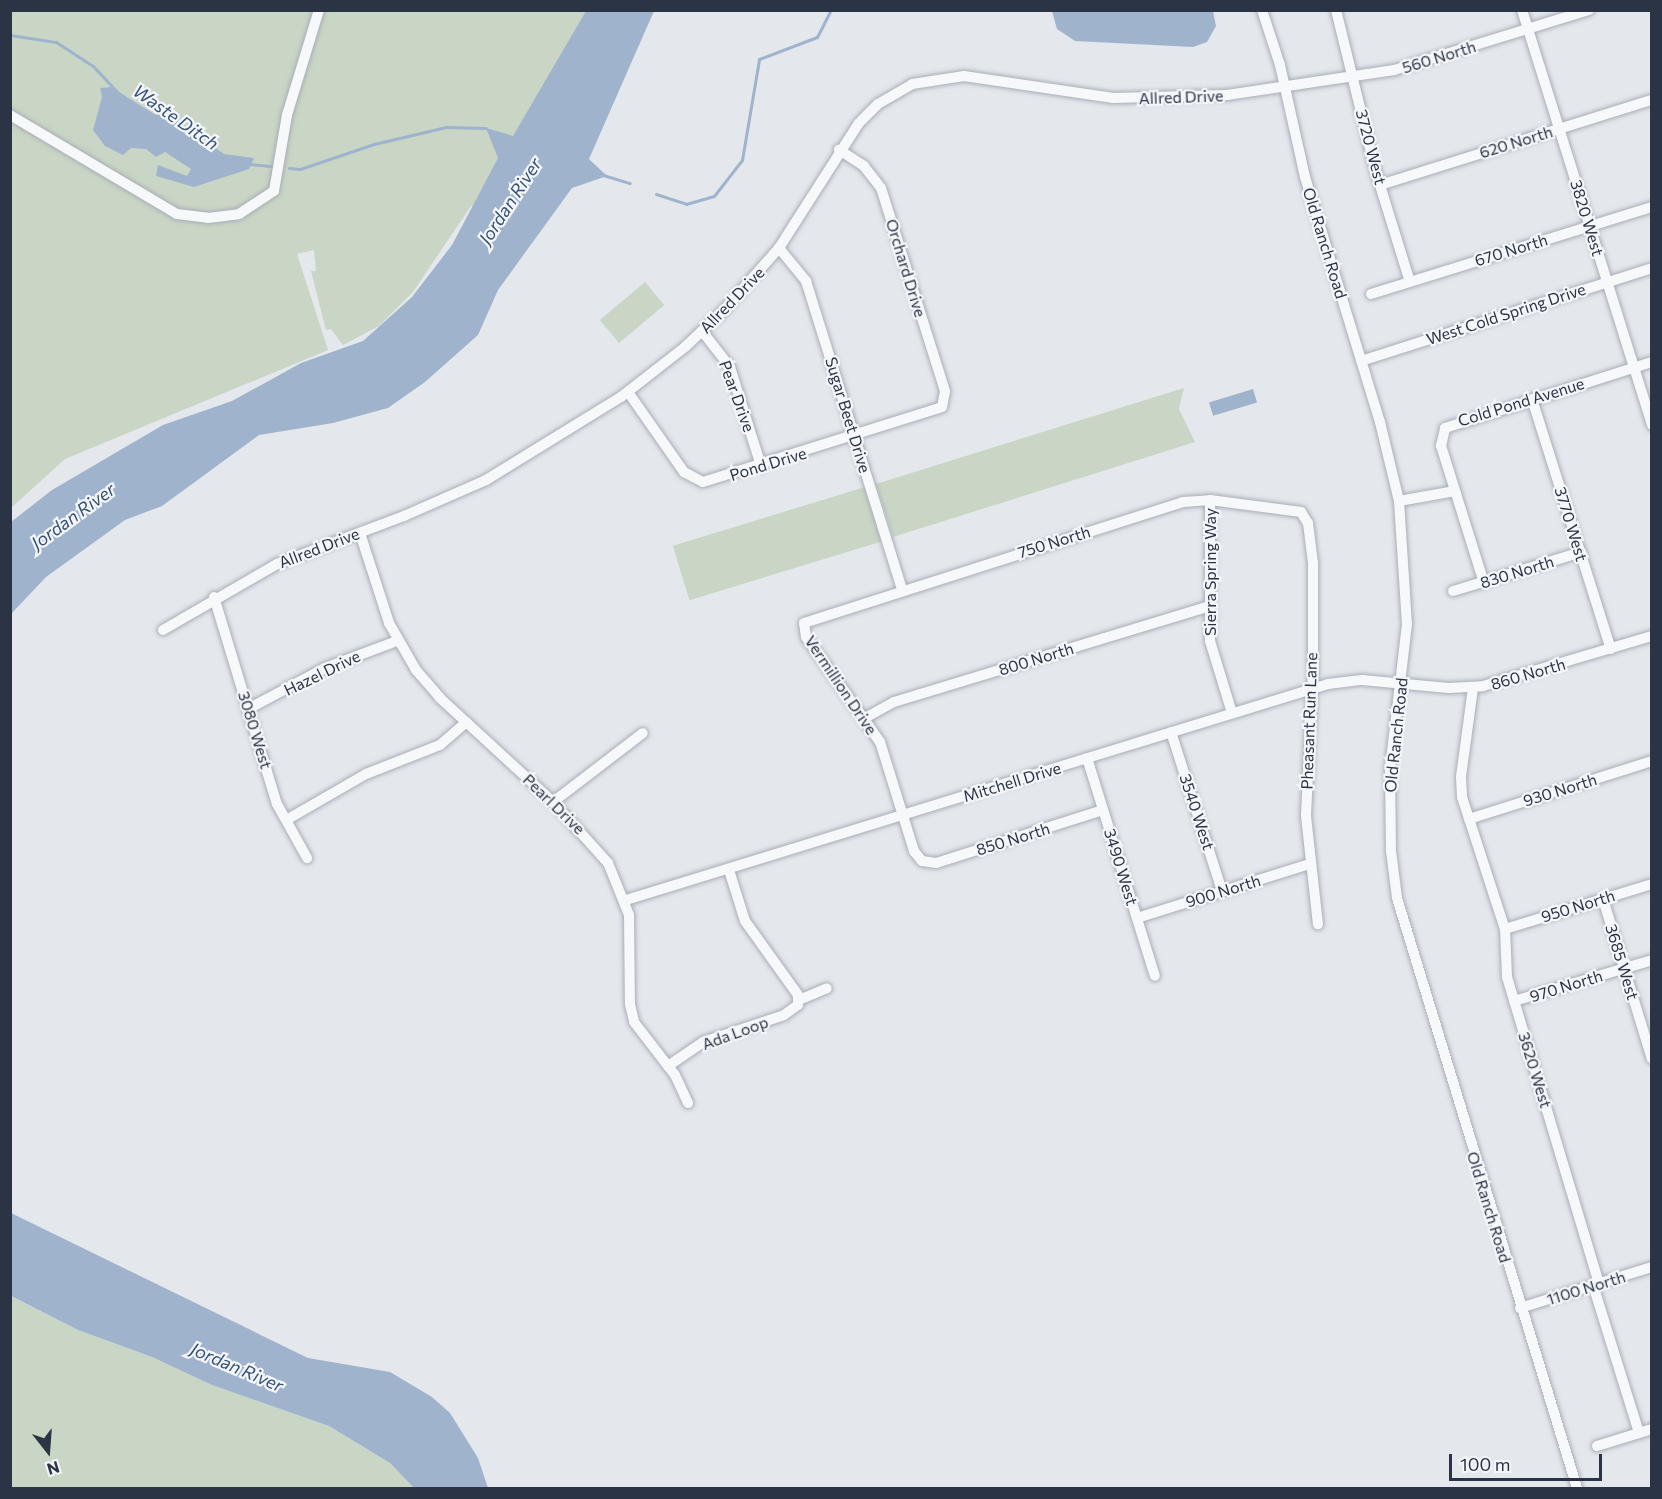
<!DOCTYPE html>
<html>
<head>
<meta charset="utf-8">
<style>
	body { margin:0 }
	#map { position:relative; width:1662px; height:1499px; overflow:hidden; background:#e4e7ec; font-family:Commissioner,sans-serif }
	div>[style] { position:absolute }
	.green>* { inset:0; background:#c9d6c5; transform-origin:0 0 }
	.water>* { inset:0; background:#9fb4cc; transform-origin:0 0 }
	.stream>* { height:3px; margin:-1.5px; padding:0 1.5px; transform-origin:1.5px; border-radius:1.5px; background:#9fb4cc }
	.roads { filter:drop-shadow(0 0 2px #a9aeb7) drop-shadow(0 0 2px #a9aeb7) }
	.minor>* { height:10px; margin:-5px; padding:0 5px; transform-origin:5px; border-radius:5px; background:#f7f8fa }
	span { translate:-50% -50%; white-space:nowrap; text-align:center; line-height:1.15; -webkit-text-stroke:4.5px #f4f6f9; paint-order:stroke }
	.street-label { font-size:16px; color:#2b3445 }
	.water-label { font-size:18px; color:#34527a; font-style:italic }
	.frame { position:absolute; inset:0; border:12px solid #2b3445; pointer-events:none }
	.north { position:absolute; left:18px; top:1421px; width:60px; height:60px; -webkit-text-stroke:4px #f4f6f9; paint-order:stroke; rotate:163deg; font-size:16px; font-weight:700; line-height:24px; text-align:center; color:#2b3445 }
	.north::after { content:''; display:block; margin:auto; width:21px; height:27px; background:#2b3445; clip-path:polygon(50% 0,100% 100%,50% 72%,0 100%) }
	.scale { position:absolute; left:1449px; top:1454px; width:153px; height:27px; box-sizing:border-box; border:3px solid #2b3445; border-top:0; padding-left:8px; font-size:18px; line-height:21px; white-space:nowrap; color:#2b3445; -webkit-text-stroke:4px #f4f6f9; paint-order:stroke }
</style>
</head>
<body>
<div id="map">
	<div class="green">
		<div style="clip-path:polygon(11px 11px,599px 11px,492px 200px,471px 206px,413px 292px,379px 326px,343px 345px,331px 329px,326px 330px,311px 271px,316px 271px,314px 250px,297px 254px,328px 350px,65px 459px,11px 508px)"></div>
		<div style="left:645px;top:282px;width:30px;height:59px;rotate:50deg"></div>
		<div style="clip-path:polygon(1184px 388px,1179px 409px,1195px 442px,893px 537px,876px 484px)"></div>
		<div style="left:865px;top:487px;width:57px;height:201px;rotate:73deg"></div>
		<div style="clip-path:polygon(10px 1296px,78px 1330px,152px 1357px,212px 1385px,329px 1426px,390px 1463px,414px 1488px,11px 1488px)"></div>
	</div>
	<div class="water">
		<div style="clip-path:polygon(586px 11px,654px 11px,589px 159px,607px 176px,572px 188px,498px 290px,478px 335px,425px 382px,388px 408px,333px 423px,259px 435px,162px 506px,125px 520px,46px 577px,11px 614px,11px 522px,52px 490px,163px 425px,232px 401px,301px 363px,363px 341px,412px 297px,452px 245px,498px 158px,486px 128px,513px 136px)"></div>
		<div style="clip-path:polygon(1052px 11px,1213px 11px,1216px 26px,1207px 42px,1193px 47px,1075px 41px,1057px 29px)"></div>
		<div style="clip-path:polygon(111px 87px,154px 114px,172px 117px,224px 154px,254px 158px,249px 169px,194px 187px,156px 176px,158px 165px,187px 176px,191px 169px,165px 152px,156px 157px,146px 149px,131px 148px,123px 155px,105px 146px,93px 130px,102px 97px,100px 88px)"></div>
		<div style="left:1253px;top:389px;width:14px;height:46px;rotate:73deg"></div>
		<div style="clip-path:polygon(11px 1213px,308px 1358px,390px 1372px,432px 1397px,450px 1413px,478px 1458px,488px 1488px,414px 1488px,390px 1463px,329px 1426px,212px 1385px,152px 1357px,78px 1330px,11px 1296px)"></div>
	</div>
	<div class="stream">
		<div style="left:10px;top:35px;width:47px;rotate:8.7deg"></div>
		<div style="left:56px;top:42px;width:44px;rotate:33deg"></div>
		<div style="left:93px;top:66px;width:42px;rotate:46.9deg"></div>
		<div style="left:249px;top:164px;width:25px;rotate:5deg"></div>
		<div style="left:289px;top:168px;width:11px;rotate:5deg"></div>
		<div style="left:300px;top:169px;width:78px;rotate:-18.7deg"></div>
		<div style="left:374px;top:144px;width:74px;rotate:-13.3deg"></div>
		<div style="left:446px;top:127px;width:40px;rotate:1.4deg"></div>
		<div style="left:603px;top:175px;width:28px;rotate:17deg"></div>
		<div style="left:656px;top:194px;width:32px;rotate:18deg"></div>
		<div style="left:686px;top:204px;width:29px;rotate:-16deg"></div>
		<div style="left:714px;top:196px;width:46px;rotate:-52.1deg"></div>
		<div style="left:742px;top:160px;width:102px;rotate:-80.4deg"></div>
		<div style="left:759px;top:59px;width:62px;rotate:-20.8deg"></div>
		<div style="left:817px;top:37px;width:30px;rotate:-63deg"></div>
	</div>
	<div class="roads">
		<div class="minor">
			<div style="left:1262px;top:10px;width:58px;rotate:71.9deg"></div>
			<div style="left:1280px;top:65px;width:115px;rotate:77.4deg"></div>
			<div style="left:1305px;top:177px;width:256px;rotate:73deg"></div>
			<div style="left:1380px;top:422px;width:81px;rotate:76.5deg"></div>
			<div style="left:1399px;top:501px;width:123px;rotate:86.3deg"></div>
			<div style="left:1407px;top:624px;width:146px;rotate:96.7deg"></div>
			<div style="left:1390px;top:769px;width:82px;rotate:89.3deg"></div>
			<div style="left:1391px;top:851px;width:47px;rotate:82.7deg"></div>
			<div style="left:1397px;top:898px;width:617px;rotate:73.03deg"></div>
			<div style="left:1336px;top:10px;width:164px;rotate:76.2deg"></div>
			<div style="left:1375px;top:169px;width:118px;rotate:72.8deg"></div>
			<div style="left:1522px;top:10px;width:435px;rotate:72.6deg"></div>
			<div style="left:10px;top:115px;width:194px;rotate:30.7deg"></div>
			<div style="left:177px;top:214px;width:31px;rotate:7deg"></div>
			<div style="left:208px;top:218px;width:31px;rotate:-7deg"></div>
			<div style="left:239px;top:214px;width:42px;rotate:-33.3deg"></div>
			<div style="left:274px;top:191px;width:77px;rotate:-80.3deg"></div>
			<div style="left:287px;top:115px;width:110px;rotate:-73.1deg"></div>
			<div style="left:1380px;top:185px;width:285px;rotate:-17.4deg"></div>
			<div style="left:779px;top:248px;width:43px;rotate:50.7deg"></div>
			<div style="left:806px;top:281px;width:323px;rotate:72.7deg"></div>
			<div style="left:1371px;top:294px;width:294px;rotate:-17.2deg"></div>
			<div style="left:702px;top:331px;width:46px;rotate:52.1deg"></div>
			<div style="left:730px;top:367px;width:104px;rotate:72.6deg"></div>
			<div style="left:1361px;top:361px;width:305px;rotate:-17.7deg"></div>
			<div style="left:628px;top:392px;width:98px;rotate:55deg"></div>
			<div style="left:684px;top:472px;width:21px;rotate:28deg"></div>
			<div style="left:703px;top:482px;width:250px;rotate:-17.4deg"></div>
			<div style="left:942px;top:407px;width:16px;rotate:-79deg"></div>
			<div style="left:945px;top:391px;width:213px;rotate:-107.5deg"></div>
			<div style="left:881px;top:188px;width:28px;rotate:-128deg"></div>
			<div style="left:864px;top:166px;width:30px;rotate:-147deg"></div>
			<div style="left:1532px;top:399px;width:262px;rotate:72.5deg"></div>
			<div style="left:1210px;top:500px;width:141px;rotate:90deg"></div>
			<div style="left:1210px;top:641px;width:75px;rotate:73deg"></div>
			<div style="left:1399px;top:501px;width:57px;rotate:-10.1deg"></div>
			<div style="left:360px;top:533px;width:95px;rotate:72.1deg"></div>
			<div style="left:389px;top:623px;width:54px;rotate:60.1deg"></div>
			<div style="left:416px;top:670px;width:37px;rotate:49deg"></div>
			<div style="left:440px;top:698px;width:154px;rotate:42.6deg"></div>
			<div style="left:553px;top:802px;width:82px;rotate:48deg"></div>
			<div style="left:608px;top:863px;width:56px;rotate:68deg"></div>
			<div style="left:629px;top:915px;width:89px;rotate:89.4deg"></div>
			<div style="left:630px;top:1004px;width:18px;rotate:77deg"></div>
			<div style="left:634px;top:1022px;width:67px;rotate:52.3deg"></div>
			<div style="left:675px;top:1075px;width:31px;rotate:65deg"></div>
			<div style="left:1484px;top:583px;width:144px;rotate:-107.4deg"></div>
			<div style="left:1441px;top:446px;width:18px;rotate:-77deg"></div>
			<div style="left:1445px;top:428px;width:217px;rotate:-17.7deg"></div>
			<div style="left:1453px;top:591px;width:134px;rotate:-16.9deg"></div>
			<div style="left:214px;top:597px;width:216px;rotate:73.1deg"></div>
			<div style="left:277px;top:804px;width:62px;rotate:60.9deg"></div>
			<div style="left:163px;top:630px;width:132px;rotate:-30.1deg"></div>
			<div style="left:277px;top:564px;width:136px;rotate:-20.7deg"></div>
			<div style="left:404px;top:516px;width:90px;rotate:-23.7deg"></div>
			<div style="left:486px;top:480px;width:158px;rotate:-31.6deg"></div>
			<div style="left:621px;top:397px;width:81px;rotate:-38deg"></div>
			<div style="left:685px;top:347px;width:54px;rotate:-43.5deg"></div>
			<div style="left:724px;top:310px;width:83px;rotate:-48.4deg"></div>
			<div style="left:779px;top:248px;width:148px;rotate:-57.4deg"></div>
			<div style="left:859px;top:123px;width:27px;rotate:-45deg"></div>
			<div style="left:878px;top:104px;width:39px;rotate:-30deg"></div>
			<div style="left:912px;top:84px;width:53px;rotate:-8.7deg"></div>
			<div style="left:964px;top:76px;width:151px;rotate:8.4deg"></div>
			<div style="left:1113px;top:98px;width:114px;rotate:-1.5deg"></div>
			<div style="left:1227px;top:95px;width:169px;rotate:-8.5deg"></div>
			<div style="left:1394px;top:70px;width:204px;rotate:-17.1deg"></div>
			<div style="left:1473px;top:688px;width:90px;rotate:97.7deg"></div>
			<div style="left:1461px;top:777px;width:20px;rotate:87deg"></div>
			<div style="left:1462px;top:797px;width:139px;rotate:72deg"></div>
			<div style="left:1505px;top:929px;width:48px;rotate:87.6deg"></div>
			<div style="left:1507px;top:977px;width:320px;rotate:73.3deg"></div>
			<div style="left:248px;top:709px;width:87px;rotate:-28deg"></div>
			<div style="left:325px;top:668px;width:77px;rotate:-20.6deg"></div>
			<div style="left:865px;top:718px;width:33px;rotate:-29deg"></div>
			<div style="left:894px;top:702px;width:329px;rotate:-16.9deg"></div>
			<div style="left:1171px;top:732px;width:167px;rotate:72.2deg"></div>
			<div style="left:1087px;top:758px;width:228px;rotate:72.7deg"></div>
			<div style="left:553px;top:802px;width:113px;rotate:-37.5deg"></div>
			<div style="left:1103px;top:810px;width:175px;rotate:162.4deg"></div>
			<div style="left:936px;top:863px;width:14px;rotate:-172deg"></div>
			<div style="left:922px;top:861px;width:13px;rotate:-129deg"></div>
			<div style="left:914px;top:851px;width:114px;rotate:-107.3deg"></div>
			<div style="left:880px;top:742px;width:128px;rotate:-125.2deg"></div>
			<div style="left:806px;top:637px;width:14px;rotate:-98deg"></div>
			<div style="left:804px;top:623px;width:398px;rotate:-17.7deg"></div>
			<div style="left:1183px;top:502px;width:27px;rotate:-4deg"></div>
			<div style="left:1210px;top:500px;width:92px;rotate:7.5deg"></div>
			<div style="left:1301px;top:512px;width:13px;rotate:58deg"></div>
			<div style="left:1308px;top:523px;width:40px;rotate:82.9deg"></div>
			<div style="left:1313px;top:563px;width:109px;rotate:90deg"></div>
			<div style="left:1313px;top:672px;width:144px;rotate:92.8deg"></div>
			<div style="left:1306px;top:816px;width:109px;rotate:83.7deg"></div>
			<div style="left:288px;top:819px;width:90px;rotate:-30deg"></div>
			<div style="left:366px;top:774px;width:79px;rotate:-21.4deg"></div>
			<div style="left:440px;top:745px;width:35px;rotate:-41deg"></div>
			<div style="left:1469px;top:819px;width:192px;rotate:-17.6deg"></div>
			<div style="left:1603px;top:899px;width:167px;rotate:73deg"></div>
			<div style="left:626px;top:900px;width:734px;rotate:-17.1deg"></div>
			<div style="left:1328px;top:684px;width:34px;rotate:-7deg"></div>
			<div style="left:1362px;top:680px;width:87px;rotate:5.3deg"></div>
			<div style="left:1449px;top:688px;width:34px;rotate:-3deg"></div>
			<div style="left:1483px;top:686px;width:176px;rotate:-16.5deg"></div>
			<div style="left:1137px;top:918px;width:180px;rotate:-17.4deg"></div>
			<div style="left:1505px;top:929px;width:154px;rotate:-17deg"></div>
			<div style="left:799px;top:1000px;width:30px;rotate:-23deg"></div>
			<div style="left:1514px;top:1001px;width:144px;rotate:-16.5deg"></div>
			<div style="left:668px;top:1066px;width:42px;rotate:-34.4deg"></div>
			<div style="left:703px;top:1042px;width:85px;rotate:-18.4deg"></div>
			<div style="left:784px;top:1015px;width:17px;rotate:-36deg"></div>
			<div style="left:798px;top:1005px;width:10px;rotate:-90deg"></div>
			<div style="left:798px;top:995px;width:91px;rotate:-125.6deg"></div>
			<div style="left:745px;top:921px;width:53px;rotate:-107.4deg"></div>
			<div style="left:1593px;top:1285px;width:155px;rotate:72.7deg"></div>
			<div style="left:1520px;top:1308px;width:138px;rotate:-17.3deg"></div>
			<div style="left:1597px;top:1446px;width:58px;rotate:-17.2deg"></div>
		</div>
	</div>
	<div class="street-label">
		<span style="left:1439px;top:57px;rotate:-17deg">560 North</span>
		<span style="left:1181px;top:97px;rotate:-2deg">Allred Drive</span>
		<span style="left:1516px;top:142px;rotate:-17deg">620 North</span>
		<span style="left:1371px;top:147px;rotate:75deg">3720 West</span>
		<span style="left:1587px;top:218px;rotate:73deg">3820 West</span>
		<span style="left:1325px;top:243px;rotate:73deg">Old Ranch Road</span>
		<span style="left:1511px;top:250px;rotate:-17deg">670 North</span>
		<span style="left:906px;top:268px;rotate:73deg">Orchard Drive</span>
		<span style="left:732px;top:300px;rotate:-46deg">Allred Drive</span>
		<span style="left:1506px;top:314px;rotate:-18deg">West Cold Spring Drive</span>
		<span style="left:737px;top:396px;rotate:70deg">Pear Drive</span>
		<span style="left:1521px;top:402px;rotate:-17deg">Cold Pond Avenue</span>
		<span style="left:848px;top:415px;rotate:73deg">Sugar Beet Drive</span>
		<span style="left:768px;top:464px;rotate:-17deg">Pond Drive</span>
		<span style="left:1571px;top:524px;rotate:73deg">3770 West</span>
		<span style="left:1054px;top:542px;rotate:-17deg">750 North</span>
		<span style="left:319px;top:548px;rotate:-21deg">Allred Drive</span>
		<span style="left:1210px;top:572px;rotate:-90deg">Sierra Spring Way</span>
		<span style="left:1517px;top:572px;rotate:-17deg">830 North</span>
		<span style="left:1036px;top:659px;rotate:-17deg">800 North</span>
		<span style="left:322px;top:673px;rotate:-26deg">Hazel Drive</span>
		<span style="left:1528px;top:674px;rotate:-16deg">860 North</span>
		<span style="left:841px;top:685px;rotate:56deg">Vermillion Drive</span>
		<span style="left:1309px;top:721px;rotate:-88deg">Pheasant Run Lane</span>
		<span style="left:255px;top:730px;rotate:73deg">3080 West</span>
		<span style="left:1396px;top:735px;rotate:-84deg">Old Ranch Road</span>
		<span style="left:1012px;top:782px;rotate:-17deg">Mitchell Drive</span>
		<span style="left:1560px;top:790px;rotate:-17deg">930 North</span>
		<span style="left:554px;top:804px;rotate:44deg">Pearl Drive</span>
		<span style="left:1197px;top:812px;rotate:72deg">3540 West</span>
		<span style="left:1013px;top:839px;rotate:-17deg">850 North</span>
		<span style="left:1121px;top:867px;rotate:73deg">3490 West</span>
		<span style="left:1223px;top:891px;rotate:-17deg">900 North</span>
		<span style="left:1578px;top:906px;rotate:-17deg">950 North</span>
		<span style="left:1622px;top:962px;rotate:73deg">3685 West</span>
		<span style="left:1566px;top:986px;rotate:-17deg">970 North</span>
		<span style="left:735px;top:1033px;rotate:-20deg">Ada Loop</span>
		<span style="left:1535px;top:1070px;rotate:73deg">3620 West</span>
		<span style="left:1489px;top:1207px;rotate:73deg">Old Ranch Road</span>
		<span style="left:1586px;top:1288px;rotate:-17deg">1100 North</span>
	</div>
	<div class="water-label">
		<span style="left:176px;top:117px;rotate:35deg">Waste Ditch</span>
		<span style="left:510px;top:201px;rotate:-57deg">Jordan River</span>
		<span style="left:73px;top:516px;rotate:-36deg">Jordan River</span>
		<span style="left:237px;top:1367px;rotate:23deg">Jordan River</span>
	</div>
	<div class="frame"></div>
	<div class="north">N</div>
	<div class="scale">100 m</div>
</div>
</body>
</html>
